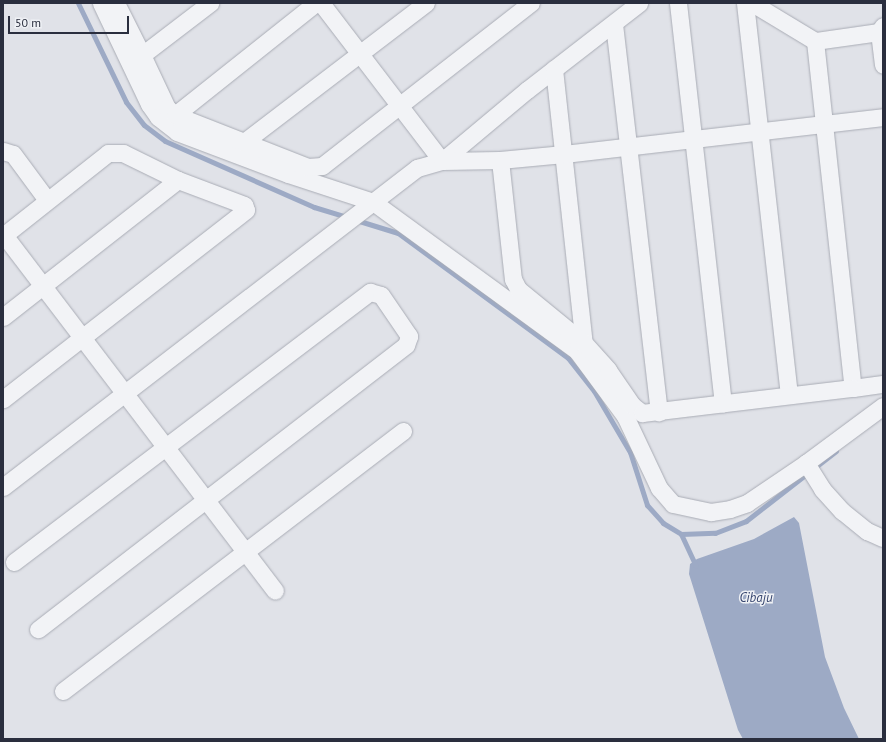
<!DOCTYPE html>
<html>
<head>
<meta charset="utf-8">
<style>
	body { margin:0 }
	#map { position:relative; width:886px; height:742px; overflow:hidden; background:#e0e2e8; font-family:"PT Sans",sans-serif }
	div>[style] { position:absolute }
	.water>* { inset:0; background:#9daac5 }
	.stream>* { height:5px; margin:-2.5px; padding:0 2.5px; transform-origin:2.5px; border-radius:2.5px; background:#9daac5 }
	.roads { filter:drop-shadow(0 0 1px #a9acb5) drop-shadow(0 0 1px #a9acb5) }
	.minor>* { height:17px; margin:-8.5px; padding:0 8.5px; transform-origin:8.5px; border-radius:8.5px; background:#f2f3f6 }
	span { translate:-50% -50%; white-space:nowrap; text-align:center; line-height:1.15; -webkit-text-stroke:3px #eff1f5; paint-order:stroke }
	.water-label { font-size:13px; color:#37466f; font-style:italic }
	.frame { position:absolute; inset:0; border:4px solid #2a2e3e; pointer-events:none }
	.scale { position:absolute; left:8px; top:16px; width:121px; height:18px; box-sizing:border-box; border:2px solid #2a2e3e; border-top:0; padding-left:5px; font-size:12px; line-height:14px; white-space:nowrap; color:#2a2e3e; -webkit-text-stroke:3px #eff1f5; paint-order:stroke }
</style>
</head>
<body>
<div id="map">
	<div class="water">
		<div style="clip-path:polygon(794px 517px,799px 523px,825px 657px,844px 708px,859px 739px,743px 739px,738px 730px,689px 574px,690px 564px,697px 559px,754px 539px)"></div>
	</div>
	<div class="stream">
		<div style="left:78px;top:3px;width:110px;rotate:64.1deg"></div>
		<div style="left:126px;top:102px;width:29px;rotate:52deg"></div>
		<div style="left:144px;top:125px;width:26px;rotate:37deg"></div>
		<div style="left:165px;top:141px;width:163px;rotate:23.9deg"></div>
		<div style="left:314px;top:207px;width:34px;rotate:17deg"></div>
		<div style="left:356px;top:220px;width:44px;rotate:17.2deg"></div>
		<div style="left:398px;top:233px;width:211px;rotate:36.3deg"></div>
		<div style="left:568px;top:358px;width:42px;rotate:51.8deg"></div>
		<div style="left:594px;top:391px;width:71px;rotate:59.5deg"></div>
		<div style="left:630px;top:452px;width:56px;rotate:72.2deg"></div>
		<div style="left:647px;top:505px;width:24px;rotate:48deg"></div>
		<div style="left:663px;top:523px;width:21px;rotate:31deg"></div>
		<div style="left:681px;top:534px;width:34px;rotate:-2deg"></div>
		<div style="left:715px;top:533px;width:33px;rotate:-21deg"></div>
		<div style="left:746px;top:521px;width:114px;rotate:-37.9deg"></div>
		<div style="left:681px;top:534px;width:35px;rotate:65deg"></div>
	</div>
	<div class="roads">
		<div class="minor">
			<div style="left:101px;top:3px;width:112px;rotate:64.6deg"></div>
			<div style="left:149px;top:104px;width:16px;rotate:55deg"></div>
			<div style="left:158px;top:117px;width:24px;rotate:38deg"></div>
			<div style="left:177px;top:132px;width:119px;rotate:20.7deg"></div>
			<div style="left:288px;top:174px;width:89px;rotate:18.2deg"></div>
			<div style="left:373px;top:202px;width:253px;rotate:36.1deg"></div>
			<div style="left:577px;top:351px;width:81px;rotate:53.6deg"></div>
			<div style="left:625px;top:416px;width:80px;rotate:64.7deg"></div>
			<div style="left:659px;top:488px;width:21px;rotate:49deg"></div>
			<div style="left:673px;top:504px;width:39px;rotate:12deg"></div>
			<div style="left:711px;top:512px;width:19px;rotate:-9deg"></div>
			<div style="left:730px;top:509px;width:18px;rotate:-19deg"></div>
			<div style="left:747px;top:503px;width:71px;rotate:-34.1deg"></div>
			<div style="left:806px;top:463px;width:96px;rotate:-36.5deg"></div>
			<div style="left:116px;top:3px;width:58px;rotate:63.4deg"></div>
			<div style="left:142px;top:55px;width:86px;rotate:-37.4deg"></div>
			<div style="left:321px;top:3px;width:199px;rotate:52.6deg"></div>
			<div style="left:442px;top:161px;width:111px;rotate:-39.9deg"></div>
			<div style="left:527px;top:90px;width:142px;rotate:-37.8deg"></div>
			<div style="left:678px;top:3px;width:403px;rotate:83.6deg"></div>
			<div style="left:745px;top:3px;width:394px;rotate:83.6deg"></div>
			<div style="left:752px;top:3px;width:74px;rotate:31.1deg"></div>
			<div style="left:614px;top:24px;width:391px;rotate:83.4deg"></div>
			<div style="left:883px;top:26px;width:7px;rotate:124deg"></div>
			<div style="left:879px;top:32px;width:65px;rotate:172deg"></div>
			<div style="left:815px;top:41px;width:349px;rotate:83.8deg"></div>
			<div style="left:853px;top:388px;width:30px;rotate:-8deg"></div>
			<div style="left:879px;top:32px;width:33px;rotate:83deg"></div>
			<div style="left:142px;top:55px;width:59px;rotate:64.7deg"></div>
			<div style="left:167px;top:108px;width:11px;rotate:41deg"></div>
			<div style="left:175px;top:115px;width:180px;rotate:-38.5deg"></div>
			<div style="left:554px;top:69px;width:276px;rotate:83.8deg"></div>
			<div style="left:175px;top:115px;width:74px;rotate:21.4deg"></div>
			<div style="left:244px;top:142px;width:229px;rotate:-37.4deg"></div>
			<div style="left:244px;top:142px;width:69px;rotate:21.3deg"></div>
			<div style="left:308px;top:167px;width:14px;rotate:-4deg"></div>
			<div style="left:322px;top:166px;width:265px;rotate:-38deg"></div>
			<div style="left:3px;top:151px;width:10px;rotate:17deg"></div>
			<div style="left:13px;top:154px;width:57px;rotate:53.5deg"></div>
			<div style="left:500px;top:160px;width:120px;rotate:83.8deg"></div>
			<div style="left:513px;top:279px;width:11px;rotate:63deg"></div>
			<div style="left:518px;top:289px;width:85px;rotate:39.3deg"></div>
			<div style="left:584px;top:343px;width:36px;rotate:48deg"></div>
			<div style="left:608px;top:370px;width:42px;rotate:55.6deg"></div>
			<div style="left:632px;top:405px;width:13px;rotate:39deg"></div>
			<div style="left:642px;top:413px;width:212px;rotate:-6.8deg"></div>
			<div style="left:4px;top:235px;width:447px;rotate:52.7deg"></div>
			<div style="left:3px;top:236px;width:134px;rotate:-38.3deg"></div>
			<div style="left:108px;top:153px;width:15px"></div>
			<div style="left:123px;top:153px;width:61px;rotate:26.1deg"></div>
			<div style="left:178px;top:180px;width:71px;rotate:20.7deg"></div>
			<div style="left:244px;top:205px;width:5px;rotate:68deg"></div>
			<div style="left:246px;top:210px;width:308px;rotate:142.1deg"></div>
			<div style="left:3px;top:317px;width:222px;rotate:-38.1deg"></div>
			<div style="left:806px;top:463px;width:31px;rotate:58deg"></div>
			<div style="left:822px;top:489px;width:30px;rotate:48deg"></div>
			<div style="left:842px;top:511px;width:32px;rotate:39deg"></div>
			<div style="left:867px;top:531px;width:17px;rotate:24deg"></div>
			<div style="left:3px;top:487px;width:523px;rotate:-37.62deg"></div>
			<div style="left:417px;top:168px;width:26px;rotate:-16deg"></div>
			<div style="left:442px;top:161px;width:58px;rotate:-1deg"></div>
			<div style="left:500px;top:160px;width:64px;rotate:-5.4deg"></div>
			<div style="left:564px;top:154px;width:321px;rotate:-6.6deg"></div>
			<div style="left:14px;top:562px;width:447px;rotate:-37.2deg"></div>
			<div style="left:370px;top:292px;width:11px;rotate:15deg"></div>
			<div style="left:381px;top:295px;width:50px;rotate:55.7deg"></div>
			<div style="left:409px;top:336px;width:9px;rotate:108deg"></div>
			<div style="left:406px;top:345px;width:465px;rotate:142.3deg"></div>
			<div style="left:63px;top:691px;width:428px;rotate:-37.4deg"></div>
		</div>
	</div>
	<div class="water-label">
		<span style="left:756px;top:598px">Cibaju</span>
	</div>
	<div class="frame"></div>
	<div class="scale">50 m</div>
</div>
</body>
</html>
